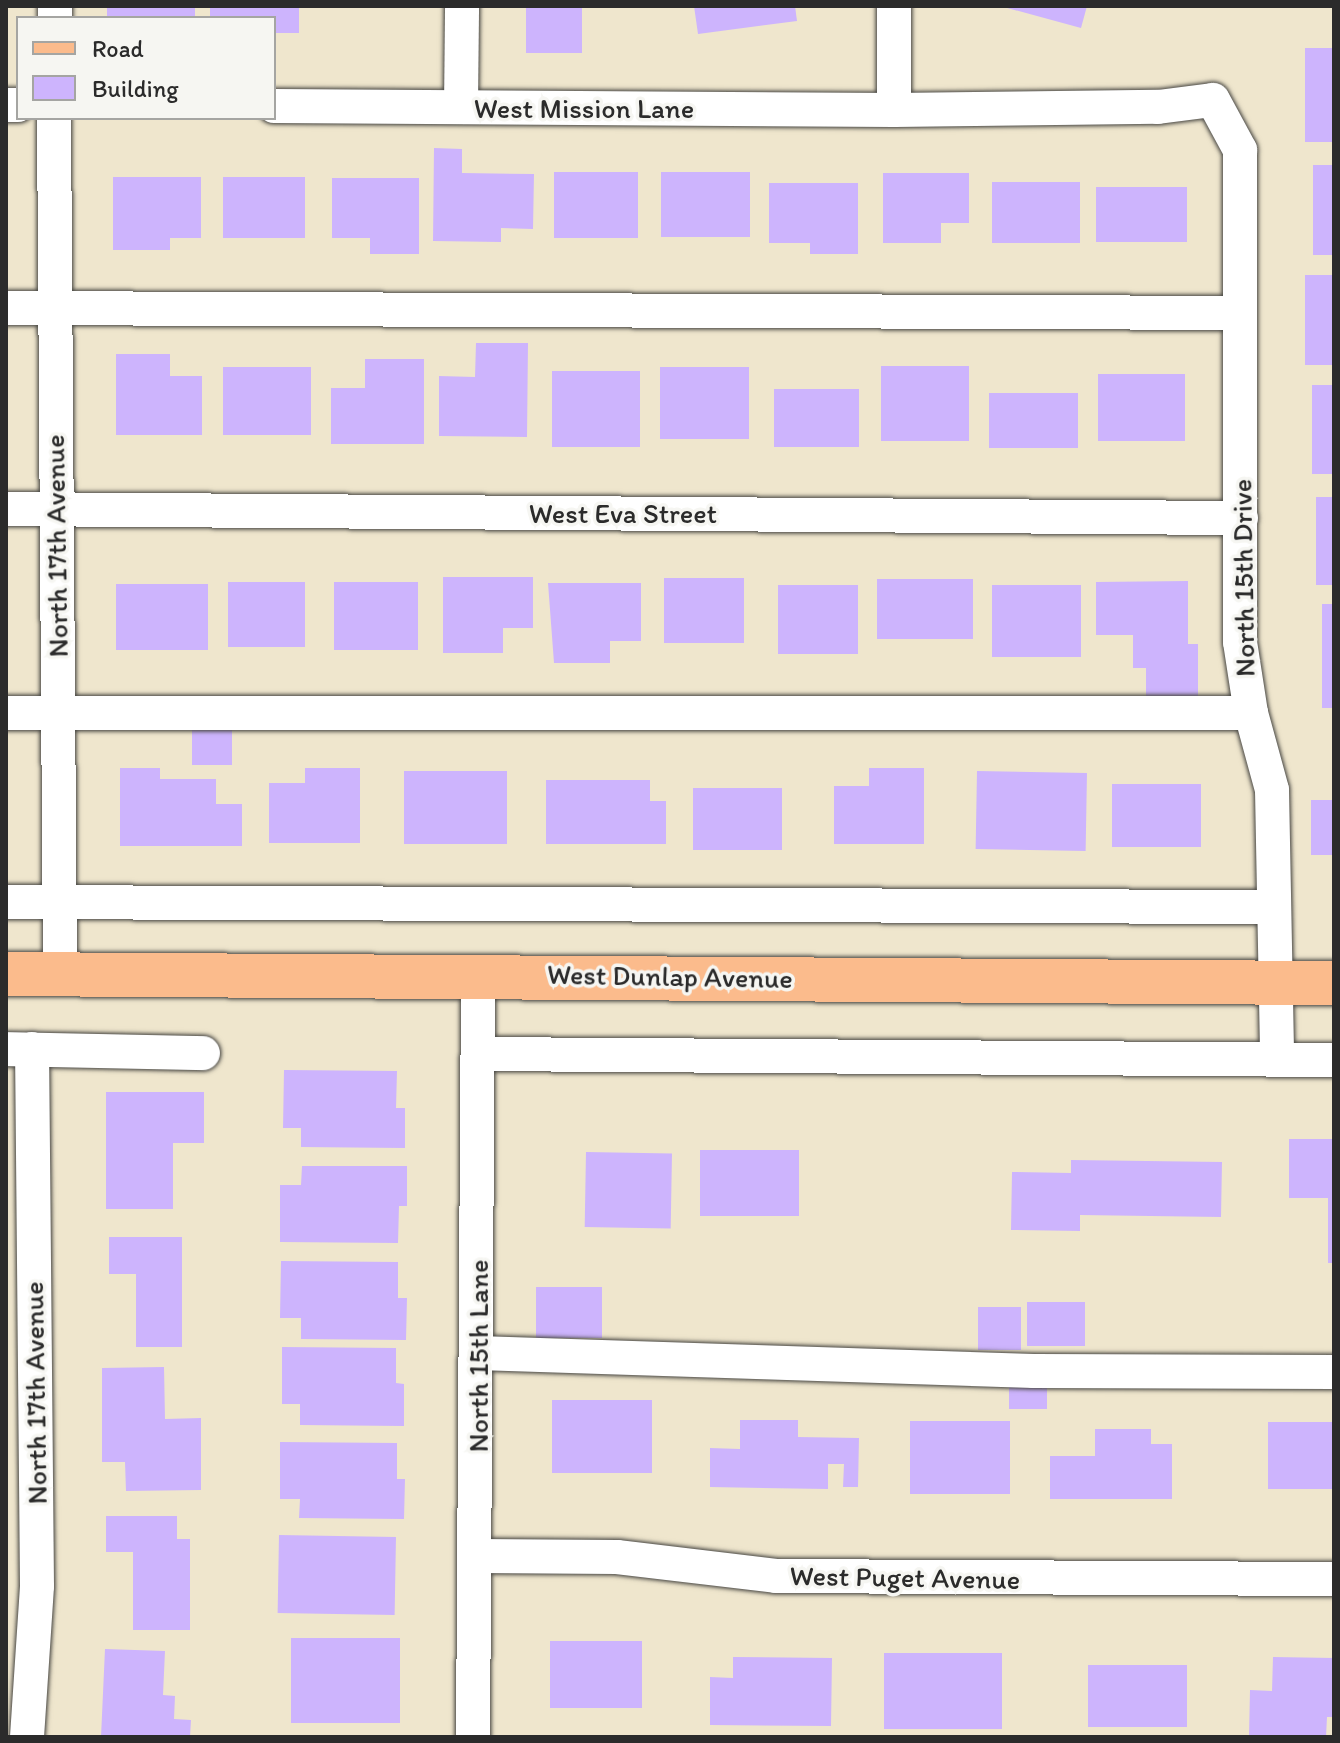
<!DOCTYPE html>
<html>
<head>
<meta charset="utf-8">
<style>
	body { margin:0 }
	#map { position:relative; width:1340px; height:1743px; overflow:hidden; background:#efe6cd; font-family:Itim,sans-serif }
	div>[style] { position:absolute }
	.building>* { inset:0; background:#cdb4fd; transform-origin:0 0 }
	.roads { filter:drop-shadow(0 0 2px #484743) drop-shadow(0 0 2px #484743) }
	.minor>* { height:34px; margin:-17px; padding:0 17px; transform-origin:17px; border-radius:17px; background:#fff }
	.major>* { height:44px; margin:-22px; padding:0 22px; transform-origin:22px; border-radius:22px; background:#fbbb8c }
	span { translate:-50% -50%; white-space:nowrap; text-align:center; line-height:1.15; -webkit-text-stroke:7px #f6f6f2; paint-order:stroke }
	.street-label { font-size:28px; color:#2b2b2b }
	.frame { position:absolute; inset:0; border:8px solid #2b2b2b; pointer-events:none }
	.legend { position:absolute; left:16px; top:16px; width:260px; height:104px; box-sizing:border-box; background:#f6f6f2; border:2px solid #a5a5a2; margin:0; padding:10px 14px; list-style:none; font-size:24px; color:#2b2b2b }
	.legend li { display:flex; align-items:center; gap:16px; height:40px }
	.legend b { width:40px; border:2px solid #a5a5a2 }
</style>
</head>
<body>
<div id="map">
	<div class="building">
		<div style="left:107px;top:6px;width:88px;height:12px"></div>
		<div style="clip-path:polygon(210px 6px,299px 6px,299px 33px,274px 33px,274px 18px,210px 18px)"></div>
		<div style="left:526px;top:6px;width:56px;height:47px"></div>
		<div style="clip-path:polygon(694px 6px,795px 6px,797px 21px,698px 34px)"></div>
		<div style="clip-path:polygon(1000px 6px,1087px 6px,1081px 28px)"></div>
		<div style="left:1305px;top:48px;width:29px;height:94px"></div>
		<div style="clip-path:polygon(434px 148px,462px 149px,462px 173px,534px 174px,533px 229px,501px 228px,501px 242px,433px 241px)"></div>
		<div style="left:1313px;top:165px;width:21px;height:90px"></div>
		<div style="left:554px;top:172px;width:84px;height:66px"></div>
		<div style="left:661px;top:172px;width:89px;height:65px"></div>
		<div style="clip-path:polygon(883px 173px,969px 173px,969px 223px,941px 223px,941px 243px,883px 243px)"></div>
		<div style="clip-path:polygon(113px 177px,201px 177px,201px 238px,170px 238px,170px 250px,113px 250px)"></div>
		<div style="left:223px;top:177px;width:82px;height:61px"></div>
		<div style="clip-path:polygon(332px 178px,419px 178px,419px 254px,370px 254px,370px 238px,332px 238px)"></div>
		<div style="left:992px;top:182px;width:88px;height:61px"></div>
		<div style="clip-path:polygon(769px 183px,858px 183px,858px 254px,810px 254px,810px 243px,769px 243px)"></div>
		<div style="left:1096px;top:187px;width:91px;height:55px"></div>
		<div style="left:1305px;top:275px;width:29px;height:90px"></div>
		<div style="clip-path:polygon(476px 343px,528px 343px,527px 437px,439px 436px,439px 376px,475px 377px)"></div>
		<div style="clip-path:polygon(116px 354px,170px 354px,170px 376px,202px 376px,202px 435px,116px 435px)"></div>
		<div style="clip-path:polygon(365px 359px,424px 359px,424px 444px,331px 444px,331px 388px,365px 388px)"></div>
		<div style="left:881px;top:366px;width:88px;height:75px"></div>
		<div style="left:223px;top:367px;width:88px;height:68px"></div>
		<div style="left:660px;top:367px;width:89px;height:72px"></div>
		<div style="left:552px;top:371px;width:88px;height:76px"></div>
		<div style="left:1098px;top:374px;width:87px;height:67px"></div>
		<div style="left:1312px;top:385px;width:22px;height:89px"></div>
		<div style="left:774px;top:389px;width:85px;height:58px"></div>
		<div style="left:989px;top:393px;width:89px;height:55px"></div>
		<div style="left:1316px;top:497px;width:18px;height:88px"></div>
		<div style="clip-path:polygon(443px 577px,533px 577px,533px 628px,503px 628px,503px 653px,443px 653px)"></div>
		<div style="left:664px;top:578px;width:80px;height:65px"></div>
		<div style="left:877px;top:579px;width:96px;height:60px"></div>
		<div style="clip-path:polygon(1188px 581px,1188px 644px,1198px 644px,1198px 697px,1146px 698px,1146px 668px,1133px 668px,1133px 635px,1096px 635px,1096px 582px)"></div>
		<div style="left:228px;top:582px;width:77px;height:65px"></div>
		<div style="left:334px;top:582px;width:84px;height:68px"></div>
		<div style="clip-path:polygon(548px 583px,641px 583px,641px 641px,610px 641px,610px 663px,554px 663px)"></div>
		<div style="left:116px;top:584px;width:92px;height:66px"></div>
		<div style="left:778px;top:585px;width:80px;height:69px"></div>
		<div style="left:992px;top:585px;width:89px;height:72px"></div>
		<div style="left:1322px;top:604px;width:12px;height:104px"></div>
		<div style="left:192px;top:725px;width:40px;height:40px"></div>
		<div style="clip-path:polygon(120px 768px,160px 768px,160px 779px,216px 779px,216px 804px,242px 804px,242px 846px,120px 846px)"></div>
		<div style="clip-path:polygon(305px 768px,360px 768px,360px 843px,269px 843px,269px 783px,305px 783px)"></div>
		<div style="clip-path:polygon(869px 768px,924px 768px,924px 844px,834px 844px,834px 786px,869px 786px)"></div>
		<div style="left:404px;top:771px;width:103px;height:73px"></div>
		<div style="left:977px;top:771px;width:110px;height:78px;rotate:1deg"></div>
		<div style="clip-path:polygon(546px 780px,650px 780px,650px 801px,666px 801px,666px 844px,546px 844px)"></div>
		<div style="left:1112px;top:784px;width:89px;height:63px"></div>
		<div style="left:693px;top:788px;width:89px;height:62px"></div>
		<div style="left:1311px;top:800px;width:23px;height:55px"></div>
		<div style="clip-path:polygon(284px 1070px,397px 1071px,396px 1108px,405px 1108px,405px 1148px,301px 1147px,301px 1128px,283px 1128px)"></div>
		<div style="clip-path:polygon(106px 1092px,204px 1092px,204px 1143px,173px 1143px,173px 1209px,106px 1209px)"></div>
		<div style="clip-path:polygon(1289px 1139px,1334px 1139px,1334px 1263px,1328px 1263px,1328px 1198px,1289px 1198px)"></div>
		<div style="left:700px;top:1150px;width:99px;height:66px"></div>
		<div style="left:586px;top:1152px;width:86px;height:75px;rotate:1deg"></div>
		<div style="clip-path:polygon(1071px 1160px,1222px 1162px,1221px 1217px,1080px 1215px,1080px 1231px,1011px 1230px,1012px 1172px,1071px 1173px)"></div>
		<div style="clip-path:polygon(302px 1166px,407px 1166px,407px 1206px,399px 1206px,398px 1243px,280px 1242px,280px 1185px,301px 1185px)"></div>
		<div style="clip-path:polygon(109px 1237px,182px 1237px,182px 1347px,136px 1347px,136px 1274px,109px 1274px)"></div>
		<div style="clip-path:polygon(281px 1261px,398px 1262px,398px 1298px,407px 1298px,406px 1340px,301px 1339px,301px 1318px,280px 1318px)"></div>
		<div style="left:536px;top:1287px;width:66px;height:51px"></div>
		<div style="left:1027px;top:1302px;width:58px;height:44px"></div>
		<div style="left:978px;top:1307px;width:43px;height:43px"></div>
		<div style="clip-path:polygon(282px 1347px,396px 1348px,396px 1383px,404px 1384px,404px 1426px,300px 1425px,300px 1404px,282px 1404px)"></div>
		<div style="clip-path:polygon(164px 1367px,165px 1419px,201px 1418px,201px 1490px,126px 1491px,125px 1462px,102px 1462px,102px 1368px)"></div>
		<div style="left:1009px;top:1381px;width:38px;height:28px"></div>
		<div style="left:552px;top:1400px;width:100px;height:73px"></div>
		<div style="clip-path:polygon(740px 1420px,798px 1420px,798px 1437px,859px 1438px,858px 1487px,843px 1487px,844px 1464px,828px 1464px,828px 1489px,710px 1487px,710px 1448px,740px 1449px)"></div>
		<div style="left:910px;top:1421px;width:100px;height:73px"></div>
		<div style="left:1268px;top:1422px;width:66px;height:67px"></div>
		<div style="clip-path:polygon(1095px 1429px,1151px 1429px,1151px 1444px,1172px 1444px,1172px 1499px,1050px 1499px,1050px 1456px,1095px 1456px)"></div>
		<div style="clip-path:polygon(280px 1442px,397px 1443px,397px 1479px,405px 1479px,404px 1519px,299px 1518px,300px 1499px,280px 1499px)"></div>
		<div style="clip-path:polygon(106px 1516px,177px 1516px,177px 1539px,190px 1539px,190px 1630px,133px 1630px,133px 1552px,106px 1552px)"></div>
		<div style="left:279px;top:1535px;width:117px;height:78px;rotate:1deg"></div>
		<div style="left:291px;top:1638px;width:109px;height:85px"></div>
		<div style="left:550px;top:1641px;width:92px;height:67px"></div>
		<div style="clip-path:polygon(105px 1649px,165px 1651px,163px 1695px,175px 1696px,174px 1719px,191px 1720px,190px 1737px,101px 1737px)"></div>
		<div style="left:884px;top:1653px;width:118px;height:76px"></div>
		<div style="clip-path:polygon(733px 1657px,832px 1658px,831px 1726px,710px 1725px,710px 1677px,733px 1678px)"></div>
		<div style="clip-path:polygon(1273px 1657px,1334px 1658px,1334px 1717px,1327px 1717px,1326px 1737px,1249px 1737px,1250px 1690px,1272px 1691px)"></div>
		<div style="left:1088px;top:1665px;width:99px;height:62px"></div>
	</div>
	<div class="roads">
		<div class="minor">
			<div style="left:55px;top:18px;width:12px;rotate:-90deg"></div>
			<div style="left:6px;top:105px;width:12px"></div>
			<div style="left:274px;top:106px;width:620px;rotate:0.37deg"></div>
			<div style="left:894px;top:110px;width:264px;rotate:-0.7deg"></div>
			<div style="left:1158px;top:107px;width:55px;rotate:-7.3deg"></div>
			<div style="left:1213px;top:100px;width:57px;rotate:61.6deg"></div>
			<div style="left:1240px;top:150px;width:492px;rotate:90deg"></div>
			<div style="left:1240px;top:642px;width:72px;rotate:81.2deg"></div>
			<div style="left:1251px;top:713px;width:80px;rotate:74.7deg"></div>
			<div style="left:1272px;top:790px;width:270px;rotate:88.9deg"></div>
			<div style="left:461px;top:107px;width:101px;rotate:-89.4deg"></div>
			<div style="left:894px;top:110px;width:104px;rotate:-90deg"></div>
			<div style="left:54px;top:118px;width:857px;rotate:89.6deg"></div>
			<div style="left:6px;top:308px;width:1234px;rotate:0.23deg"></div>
			<div style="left:6px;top:509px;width:1235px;rotate:0.42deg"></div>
			<div style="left:6px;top:713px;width:1245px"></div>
			<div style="left:6px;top:902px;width:1268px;rotate:0.23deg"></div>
			<div style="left:6px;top:1049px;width:197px;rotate:1.2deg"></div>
			<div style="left:478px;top:1054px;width:856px;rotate:0.4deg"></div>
			<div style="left:478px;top:1353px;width:556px;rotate:1.85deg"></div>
			<div style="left:1034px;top:1371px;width:300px;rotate:0.2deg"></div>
			<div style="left:477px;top:1556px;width:140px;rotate:0.4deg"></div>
			<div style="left:617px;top:1557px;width:160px;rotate:6.8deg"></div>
			<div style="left:776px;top:1576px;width:558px;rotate:0.31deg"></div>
			<div style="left:27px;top:1737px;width:151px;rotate:-86.2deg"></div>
			<div style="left:37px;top:1586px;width:537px;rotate:-90.53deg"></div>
			<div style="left:473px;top:1737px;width:762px;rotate:-89.62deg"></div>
		</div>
		<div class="major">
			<div style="left:6px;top:974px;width:1328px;rotate:0.39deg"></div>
		</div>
	</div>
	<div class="street-label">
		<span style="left:584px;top:108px">West Mission Lane</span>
		<span style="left:623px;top:513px">West Eva Street</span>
		<span style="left:56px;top:546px;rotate:-91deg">North 17th Avenue</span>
		<span style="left:1243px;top:578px;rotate:-91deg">North 15th Drive</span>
		<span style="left:670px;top:976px;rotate:1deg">West Dunlap Avenue</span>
		<span style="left:478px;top:1356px;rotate:-90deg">North 15th Lane</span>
		<span style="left:35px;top:1393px;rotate:-91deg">North 17th Avenue</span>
		<span style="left:905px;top:1577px;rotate:1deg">West Puget Avenue</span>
	</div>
	<div class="frame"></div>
	<ul class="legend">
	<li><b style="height:10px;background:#fbbb8c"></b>Road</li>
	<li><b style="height:22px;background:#cdb4fd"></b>Building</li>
	</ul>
</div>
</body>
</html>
